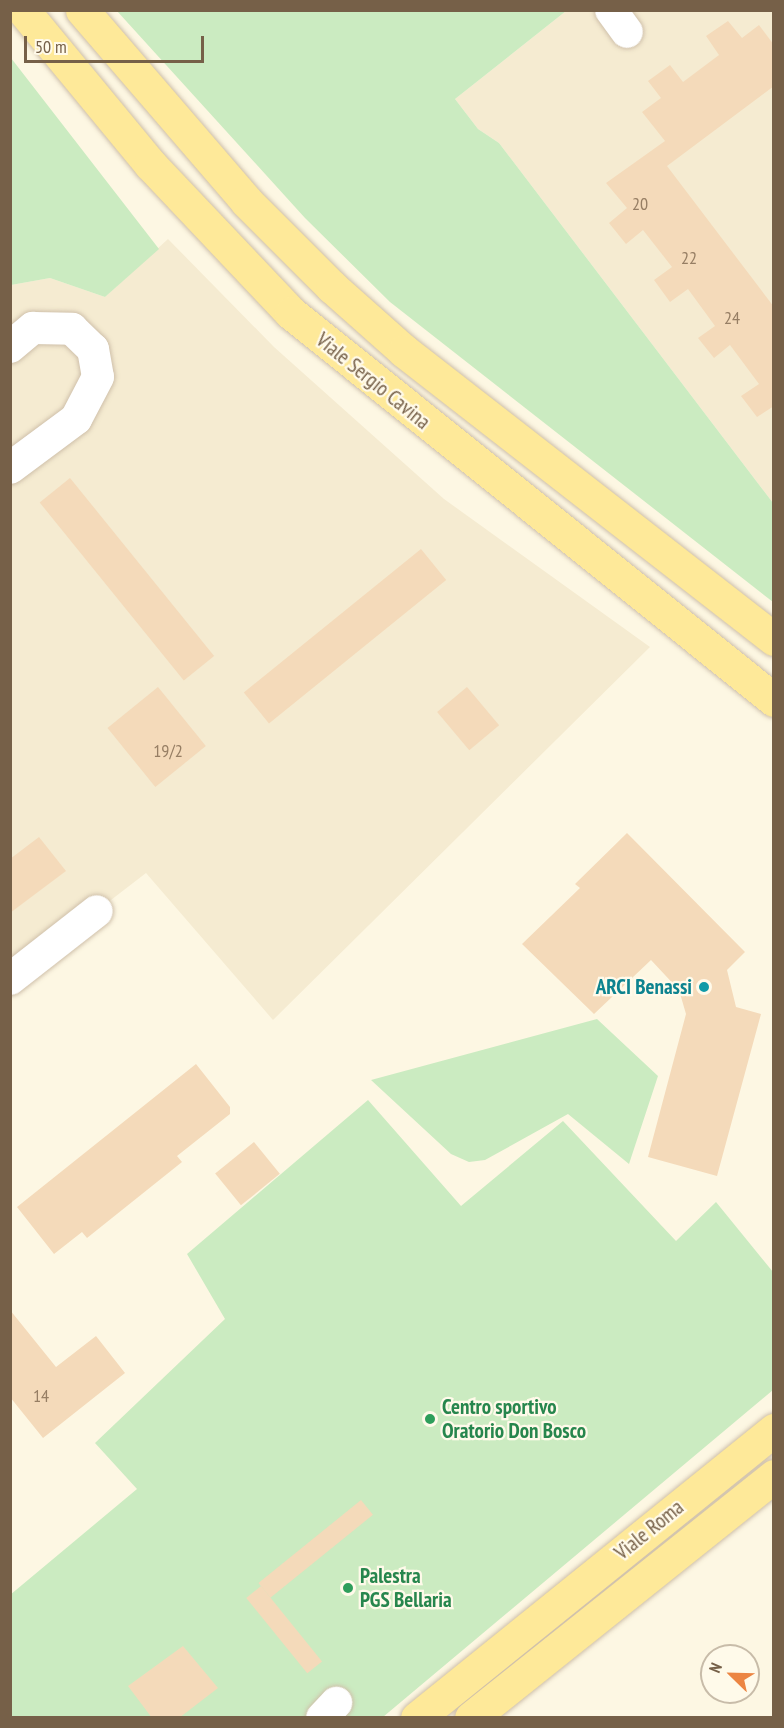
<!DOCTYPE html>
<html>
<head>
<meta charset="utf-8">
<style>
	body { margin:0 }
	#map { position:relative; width:784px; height:1728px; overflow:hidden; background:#fdf7e3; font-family:"PT Sans Narrow",sans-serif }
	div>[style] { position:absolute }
	.residential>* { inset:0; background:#f5ebd1 }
	.green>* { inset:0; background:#cbebc1 }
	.building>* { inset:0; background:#f4daba; transform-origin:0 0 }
	.roads { filter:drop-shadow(0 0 2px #cfc0aa) drop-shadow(0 0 2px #cfc0aa) }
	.minor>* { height:32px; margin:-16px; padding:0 16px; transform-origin:16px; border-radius:16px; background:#fff }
	.major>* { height:33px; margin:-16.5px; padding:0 16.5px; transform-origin:16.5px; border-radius:16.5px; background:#fee999 }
	.dots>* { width:16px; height:16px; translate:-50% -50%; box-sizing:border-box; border:3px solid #fffaea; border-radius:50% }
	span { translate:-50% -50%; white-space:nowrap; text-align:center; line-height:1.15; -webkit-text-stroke:4.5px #fffaea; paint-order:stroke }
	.number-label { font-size:18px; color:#967e64 }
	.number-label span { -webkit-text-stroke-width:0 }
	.street-label { font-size:21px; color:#766048 }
	.culture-label { font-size:21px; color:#0d838f; font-weight:700 }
	.right { translate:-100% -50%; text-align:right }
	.leisure-label { font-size:21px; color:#27864d; font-weight:700 }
	.left { translate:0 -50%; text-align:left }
	.frame { position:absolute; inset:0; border:12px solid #766048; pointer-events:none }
	.north { position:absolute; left:700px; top:1644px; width:60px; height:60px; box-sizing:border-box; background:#fffaea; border:2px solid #c8bca9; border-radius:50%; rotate:293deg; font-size:16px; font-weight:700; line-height:24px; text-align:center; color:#766048 }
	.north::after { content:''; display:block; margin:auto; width:21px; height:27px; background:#ec8543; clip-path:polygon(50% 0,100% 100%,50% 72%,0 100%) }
	.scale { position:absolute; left:24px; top:36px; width:180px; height:27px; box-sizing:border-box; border:3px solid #766048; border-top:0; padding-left:8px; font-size:18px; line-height:21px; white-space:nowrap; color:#766048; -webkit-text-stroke:4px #fffaea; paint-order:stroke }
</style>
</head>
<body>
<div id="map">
	<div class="residential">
		<div style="clip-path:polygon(566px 11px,773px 11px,773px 503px,499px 143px,478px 129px,455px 99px)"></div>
		<div style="clip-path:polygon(168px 239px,274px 347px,444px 499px,650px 647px,273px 1020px,146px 873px,11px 977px,11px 285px,50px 278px,105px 297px)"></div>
	</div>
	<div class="green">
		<div style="clip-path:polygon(117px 11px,566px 11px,455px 99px,478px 129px,499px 143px,773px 503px,773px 602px,390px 302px,305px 218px)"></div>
		<div style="clip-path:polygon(11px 58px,159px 249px,105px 297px,50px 278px,11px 285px)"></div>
		<div style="clip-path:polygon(597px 1019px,658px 1076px,629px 1164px,568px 1114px,485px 1160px,469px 1162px,451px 1154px,371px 1080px)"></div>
		<div style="clip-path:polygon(368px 1100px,461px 1206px,563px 1121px,676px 1241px,716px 1202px,773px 1272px,773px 1390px,383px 1717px,11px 1717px,10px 1595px,137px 1489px,95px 1443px,225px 1319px,187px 1254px)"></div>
	</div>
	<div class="building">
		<div style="clip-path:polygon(728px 21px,742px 38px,759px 25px,774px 45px,774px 86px,667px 166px,774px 307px,774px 406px,757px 417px,741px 396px,759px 384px,730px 345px,714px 358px,698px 338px,715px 326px,688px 289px,670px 302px,654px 280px,672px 267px,643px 230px,626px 244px,609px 223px,627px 208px,606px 183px,665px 141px,642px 112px,661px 98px,648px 81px,670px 65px,683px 82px,719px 55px,706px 36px)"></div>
		<div style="left:70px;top:478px;width:229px;height:39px;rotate:51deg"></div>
		<div style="left:421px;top:549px;width:40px;height:228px;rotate:51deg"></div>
		<div style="left:158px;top:687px;width:76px;height:65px;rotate:51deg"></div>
		<div style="left:467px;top:687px;width:50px;height:39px;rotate:50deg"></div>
		<div style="clip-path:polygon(627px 833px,745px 952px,727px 970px,736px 1007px,761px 1014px,717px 1176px,648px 1157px,686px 1014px,679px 990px,651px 960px,594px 1014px,522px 944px,580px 888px,575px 884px)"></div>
		<div style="clip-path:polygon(39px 837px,66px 871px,10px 913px,10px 859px)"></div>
		<div style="clip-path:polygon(196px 1064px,230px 1107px,230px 1114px,177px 1156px,182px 1162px,87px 1238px,82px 1232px,54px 1254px,17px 1207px)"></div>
		<div style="left:254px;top:1142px;width:41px;height:50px;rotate:51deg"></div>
		<div style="clip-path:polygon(10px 1310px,56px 1367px,96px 1336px,125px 1373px,43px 1438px,10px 1397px)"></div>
		<div style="left:361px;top:1500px;width:19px;height:132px;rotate:51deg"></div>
		<div style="left:261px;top:1586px;width:97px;height:19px;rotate:51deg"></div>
		<div style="clip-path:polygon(183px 1646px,218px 1688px,179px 1718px,152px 1718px,128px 1686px)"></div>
	</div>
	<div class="roads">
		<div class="minor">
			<div style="left:611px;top:10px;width:27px;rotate:54deg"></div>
			<div style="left:10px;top:347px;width:30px;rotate:-40deg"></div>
			<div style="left:33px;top:328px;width:39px;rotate:1deg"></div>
			<div style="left:72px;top:329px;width:29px;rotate:44deg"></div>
			<div style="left:93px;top:349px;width:28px;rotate:80deg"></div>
			<div style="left:98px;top:377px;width:47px;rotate:117.6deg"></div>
			<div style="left:76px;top:419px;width:82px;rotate:143.4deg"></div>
			<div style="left:10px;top:979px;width:110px;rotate:-38deg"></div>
			<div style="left:322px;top:1718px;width:21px;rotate:-47deg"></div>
		</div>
		<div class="major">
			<div style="left:23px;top:10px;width:200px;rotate:50.5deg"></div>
			<div style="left:150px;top:164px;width:205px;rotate:46.6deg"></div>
			<div style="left:291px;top:313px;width:619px;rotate:38.7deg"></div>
			<div style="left:82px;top:10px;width:252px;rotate:49.3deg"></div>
			<div style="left:246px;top:201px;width:122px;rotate:45deg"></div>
			<div style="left:332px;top:287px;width:96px;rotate:41.6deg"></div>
			<div style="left:404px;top:351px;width:469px;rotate:37.9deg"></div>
			<div style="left:417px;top:1718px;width:459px;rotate:-38.9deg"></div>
			<div style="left:471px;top:1718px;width:388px;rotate:-38.6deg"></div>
		</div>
	</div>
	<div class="dots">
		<div style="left:704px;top:987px;background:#0f9aa8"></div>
		<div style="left:430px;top:1419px;background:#2e9e5b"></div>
		<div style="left:348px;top:1588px;background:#2e9e5b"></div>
	</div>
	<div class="number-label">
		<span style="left:640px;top:204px">20</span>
		<span style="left:689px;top:258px">22</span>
		<span style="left:732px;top:318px">24</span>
		<span style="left:168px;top:751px">19/2</span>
		<span style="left:41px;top:1396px">14</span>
	</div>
	<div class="street-label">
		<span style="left:373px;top:381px;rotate:39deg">Viale Sergio Cavina</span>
		<span style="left:649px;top:1530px;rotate:-39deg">Viale Roma</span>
	</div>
	<div class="culture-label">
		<span class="right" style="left:692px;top:987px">ARCI Benassi</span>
	</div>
	<div class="leisure-label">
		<span class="left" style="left:442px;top:1419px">Centro sportivo<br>Oratorio Don Bosco</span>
		<span class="left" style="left:360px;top:1588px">Palestra<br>PGS Bellaria</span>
	</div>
	<div class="frame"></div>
	<div class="north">N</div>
	<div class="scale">50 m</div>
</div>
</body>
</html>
